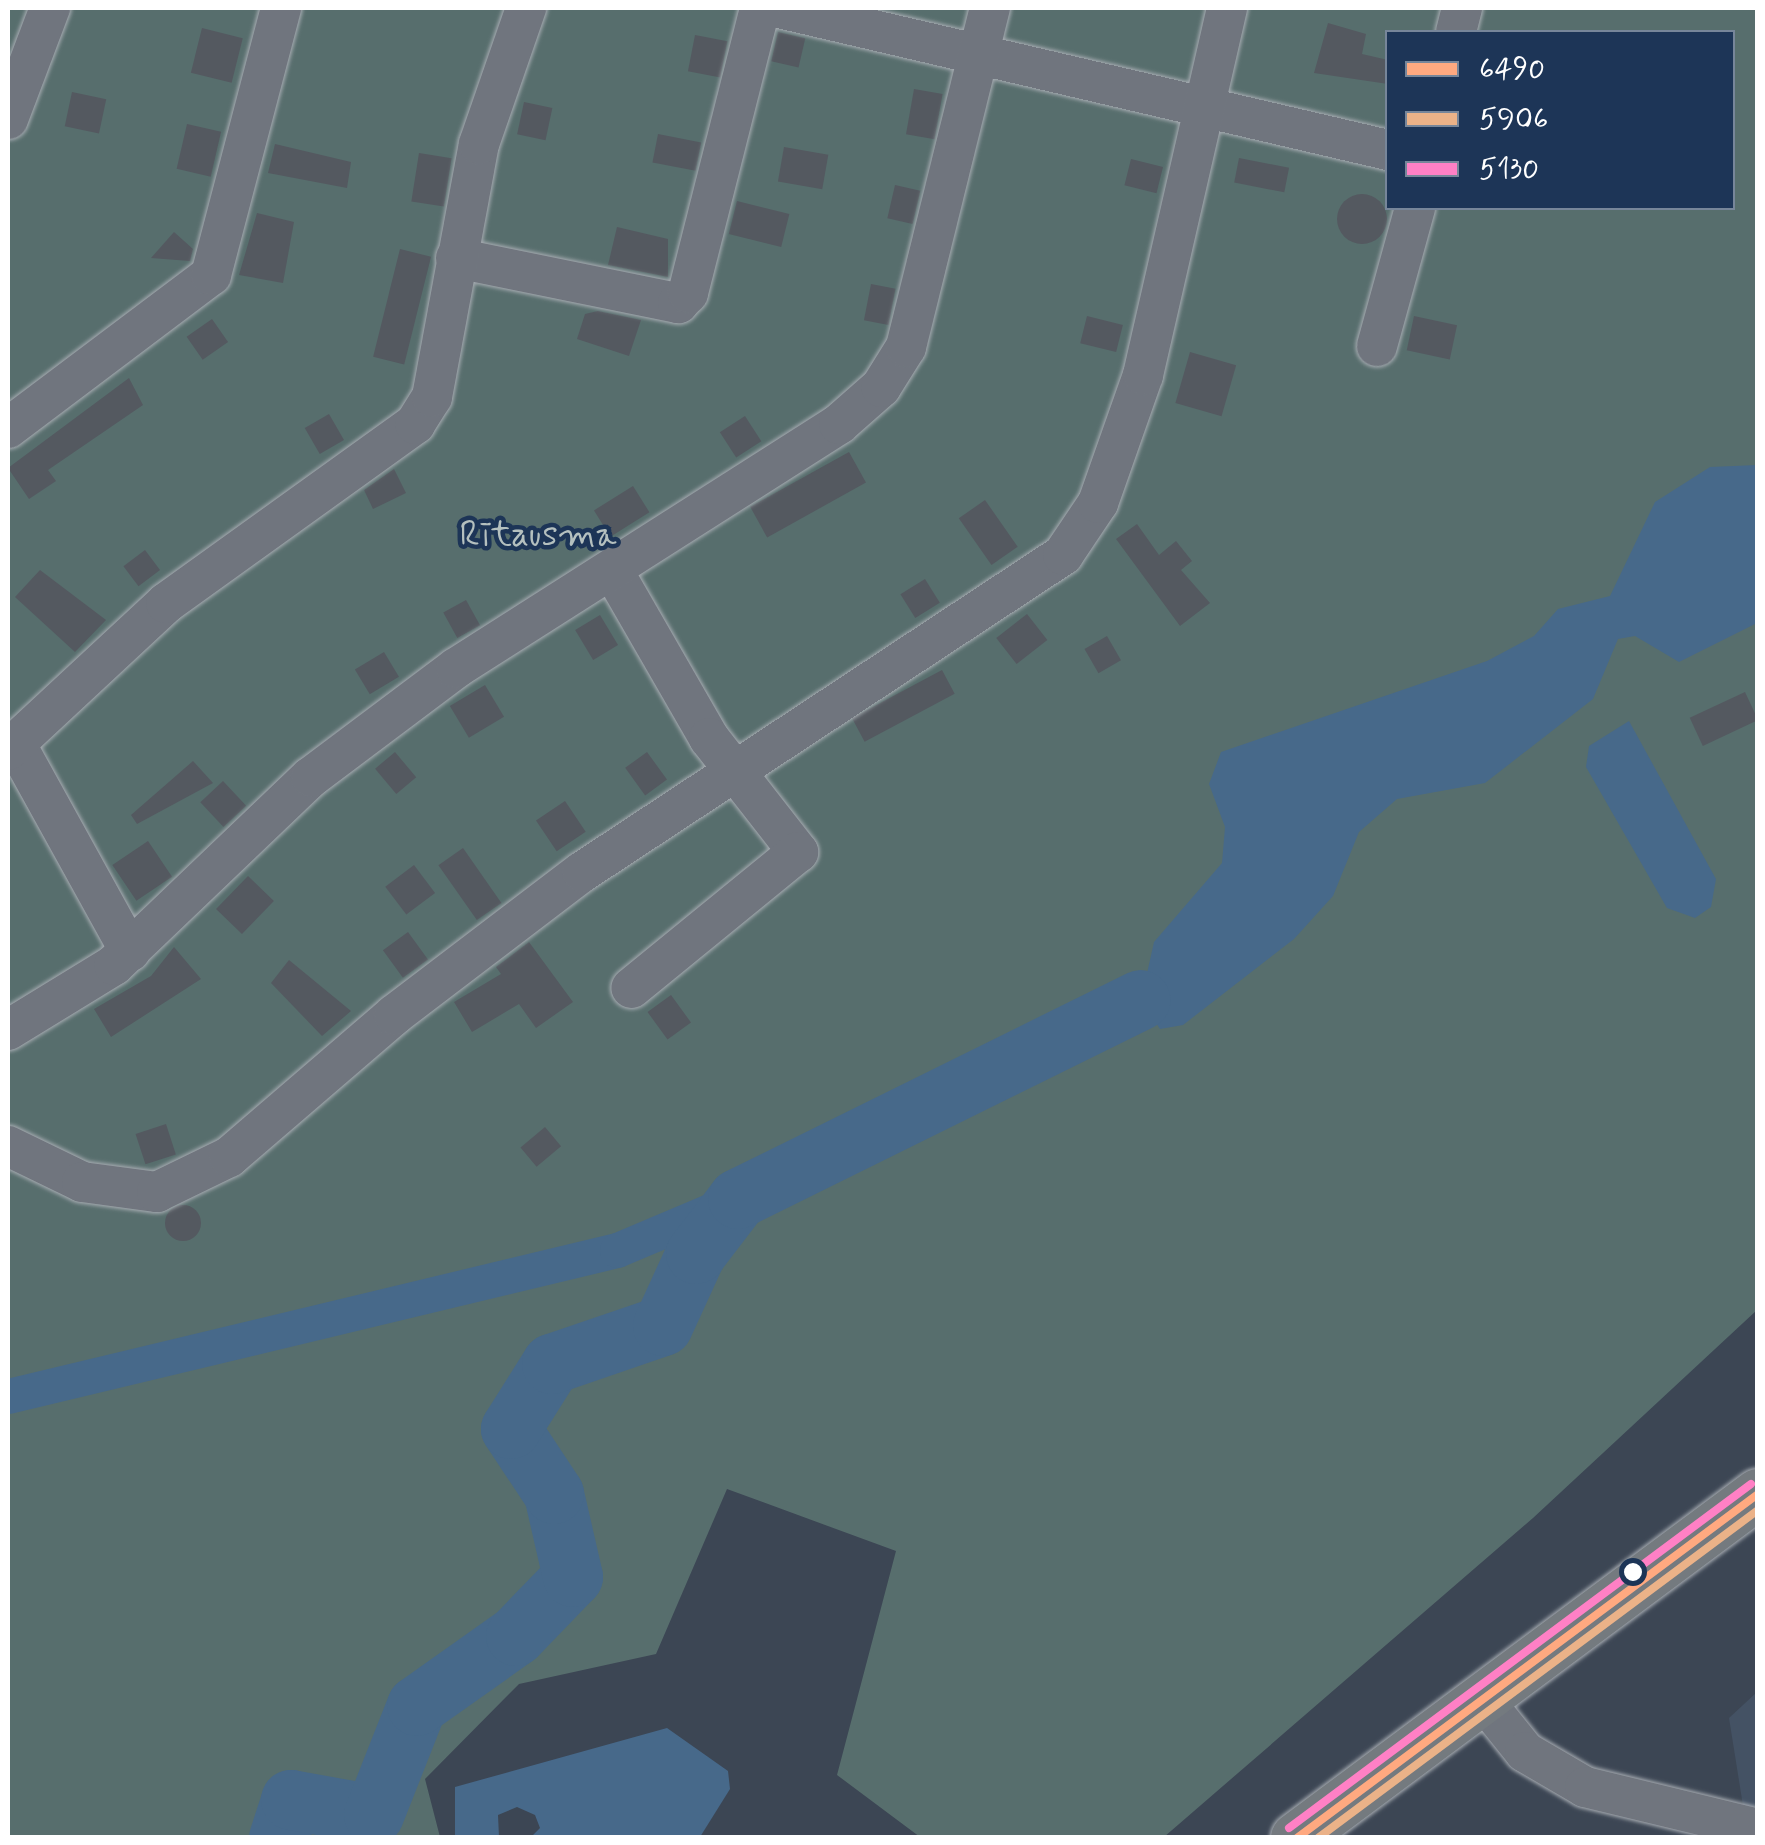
<!DOCTYPE html>
<html>
<head>
<meta charset="utf-8">
<style>
	body { margin:0 }
	#map { position:relative; width:1765px; height:1845px; overflow:hidden; background:#3c4654; font-family:Mynerve,sans-serif }
	div>[style] { position:absolute }
	.built>* { inset:0; background:#445264 }
	.green>* { inset:0; background:#576e6d }
	.water>* { inset:0; background:#47698a }
	.canal>* { height:35px; margin:-17.5px; padding:0 17.5px; transform-origin:17.5px; border-radius:17.5px; background:#47698a }
	.river>* { height:60px; margin:-30px; padding:0 30px; transform-origin:30px; border-radius:30px; background:#47698a }
	.building>* { inset:0; background:#545960; transform-origin:0 0 }
	.round { border-radius:50% }
	.roads { filter:drop-shadow(0 0 2px #a7acb2) drop-shadow(0 0 2px #a7acb2) }
	.minor>* { height:40px; margin:-20px; padding:0 20px; transform-origin:20px; border-radius:20px; background:#70757e }
	.major>* { height:50px; margin:-25px; padding:0 25px; transform-origin:25px; border-radius:25px; background:#747a7f }
	.bus-1>* { height:8px; margin:-4px; padding:0 4px; transform-origin:4px; border-radius:4px; background:#ffa980 }
	.bus-2>* { height:8px; margin:-4px; padding:0 4px; transform-origin:4px; border-radius:4px; background:#ebb288 }
	.bus-3>* { height:8px; margin:-4px; padding:0 4px; transform-origin:4px; border-radius:4px; background:#ff80c5 }
	.dots>* { width:28px; height:28px; translate:-50% -50%; box-sizing:border-box; border:5px solid #1d3557; border-radius:50% }
	span { translate:-50% -50%; white-space:nowrap; text-align:center; line-height:1.15; -webkit-text-stroke:9px #1d3557; paint-order:stroke }
	.park-label { font-size:35px; color:#b5c0bf }
	.frame { position:absolute; inset:0; border:10px solid #fff; pointer-events:none }
	.legend { position:absolute; left:1385px; top:30px; width:350px; height:180px; box-sizing:border-box; background:#1d3557; border:2px solid #77869a; margin:0; padding:12px 18px; list-style:none; font-size:30px; color:#fff }
	.legend li { display:flex; align-items:center; gap:20px; height:50px }
	.legend b { width:50px; border:2px solid #77869a }
</style>
</head>
<body>
<div id="map">
	<div class="built">
		<div style="clip-path:polygon(1757px 1692px,1757px 1837px,1748px 1837px,1729px 1718px)"></div>
	</div>
	<div class="green">
		<div style="clip-path:polygon(evenodd,8px 8px,1757px 8px,1757px 1310px,1533px 1518px,1164px 1837px,920px 1837px,837px 1775px,896px 1551px,727px 1489px,656px 1654px,519px 1684px,425px 1779px,440px 1837px,8px 1838px,8px 8px,1388px 32px,1732px 32px,1732px 208px,1388px 208px,1388px 32px)"></div>
	</div>
	<div class="water">
		<div style="clip-path:polygon(1757px 465px,1757px 623px,1679px 662px,1635px 636px,1618px 639px,1593px 699px,1485px 783px,1397px 799px,1359px 832px,1333px 896px,1294px 939px,1183px 1025px,1160px 1029px,1141px 1000px,1154px 942px,1222px 863px,1225px 827px,1209px 784px,1221px 752px,1487px 661px,1534px 636px,1558px 609px,1610px 596px,1655px 502px,1710px 467px)"></div>
		<div style="clip-path:polygon(1629px 721px,1716px 879px,1711px 907px,1695px 918px,1667px 908px,1586px 767px,1589px 746px)"></div>
		<div style="clip-path:polygon(667px 1728px,728px 1771px,730px 1789px,700px 1837px,531px 1837px,540px 1828px,535px 1815px,517px 1807px,498px 1815px,499px 1837px,455px 1837px,455px 1787px)"></div>
	</div>
	<div class="canal">
		<div style="left:8px;top:1396px;width:626px;rotate:-13.48deg"></div>
		<div style="left:617px;top:1250px;width:131px;rotate:-22.9deg"></div>
	</div>
	<div class="river">
		<div style="left:279px;top:1838px;width:40px;rotate:-72deg"></div>
		<div style="left:291px;top:1800px;width:84px;rotate:10.2deg"></div>
		<div style="left:374px;top:1815px;width:117px;rotate:-68.5deg"></div>
		<div style="left:417px;top:1706px;width:121px;rotate:-35.3deg"></div>
		<div style="left:516px;top:1636px;width:82px;rotate:-46deg"></div>
		<div style="left:573px;top:1577px;width:85px;rotate:-102.9deg"></div>
		<div style="left:554px;top:1494px;width:78px;rotate:-123.5deg"></div>
		<div style="left:511px;top:1429px;width:77px;rotate:-57.8deg"></div>
		<div style="left:552px;top:1364px;width:117px;rotate:-18.9deg"></div>
		<div style="left:663px;top:1326px;width:79px;rotate:-65.4deg"></div>
		<div style="left:696px;top:1254px;width:69px;rotate:-52.6deg"></div>
		<div style="left:738px;top:1199px;width:449px;rotate:-26.3deg"></div>
	</div>
	<div class="building">
		<div style="clip-path:polygon(1328px 23px,1366px 34px,1362px 54px,1388px 60px,1388px 84px,1314px 73px)"></div>
		<div style="left:202px;top:28px;width:42px;height:46px;rotate:14deg"></div>
		<div style="left:778px;top:32px;width:28px;height:30px;rotate:13deg"></div>
		<div style="left:695px;top:35px;width:33px;height:37px;rotate:11deg"></div>
		<div style="left:914px;top:89px;width:29px;height:46px;rotate:10deg"></div>
		<div style="left:72px;top:92px;width:35px;height:35px;rotate:12deg"></div>
		<div style="left:524px;top:102px;width:29px;height:33px;rotate:12deg"></div>
		<div style="left:187px;top:124px;width:35px;height:46px;rotate:13deg"></div>
		<div style="left:658px;top:134px;width:44px;height:29px;rotate:11deg"></div>
		<div style="clip-path:polygon(275px 144px,351px 162px,347px 188px,268px 173px)"></div>
		<div style="left:784px;top:147px;width:45px;height:35px;rotate:10deg"></div>
		<div style="left:419px;top:153px;width:33px;height:49px;rotate:9deg"></div>
		<div style="left:1239px;top:158px;width:51px;height:25px;rotate:11deg"></div>
		<div style="left:1131px;top:159px;width:33px;height:27px;rotate:14deg"></div>
		<div style="left:895px;top:185px;width:26px;height:34px;rotate:13deg"></div>
		<div class="round" style="left:1337px;top:194px;width:50px;height:50px"></div>
		<div style="left:737px;top:201px;width:54px;height:34px;rotate:14deg"></div>
		<div style="clip-path:polygon(257px 213px,294px 222px,283px 283px,239px 275px)"></div>
		<div style="clip-path:polygon(617px 227px,668px 239px,668px 277px,608px 265px)"></div>
		<div style="clip-path:polygon(174px 232px,193px 249px,190px 261px,151px 258px)"></div>
		<div style="left:400px;top:249px;width:32px;height:111px;rotate:14deg"></div>
		<div style="left:871px;top:284px;width:25px;height:37px;rotate:11deg"></div>
		<div style="clip-path:polygon(598px 311px,641px 320px,629px 356px,577px 339px,585px 314px)"></div>
		<div style="left:1087px;top:316px;width:37px;height:28px;rotate:14deg"></div>
		<div style="left:1414px;top:316px;width:44px;height:35px;rotate:12deg"></div>
		<div style="left:212px;top:319px;width:28px;height:31px;rotate:55deg"></div>
		<div style="left:1190px;top:352px;width:48px;height:53px;rotate:16deg"></div>
		<div style="clip-path:polygon(129px 378px,143px 405px,48px 470px,56px 481px,29px 499px,8px 468px)"></div>
		<div style="left:329px;top:414px;width:30px;height:28px;rotate:60deg"></div>
		<div style="left:745px;top:416px;width:30px;height:30px;rotate:57deg"></div>
		<div style="left:849px;top:452px;width:35px;height:113px;rotate:61deg"></div>
		<div style="clip-path:polygon(394px 469px,406px 493px,373px 509px,364px 490px)"></div>
		<div style="left:633px;top:486px;width:31px;height:46px;rotate:58deg"></div>
		<div style="left:985px;top:500px;width:57px;height:32px;rotate:55deg"></div>
		<div style="clip-path:polygon(1137px 524px,1159px 555px,1176px 541px,1192px 561px,1181px 570px,1210px 603px,1180px 626px,1116px 539px)"></div>
		<div style="left:145px;top:550px;width:25px;height:27px;rotate:53deg"></div>
		<div style="clip-path:polygon(40px 570px,106px 620px,75px 652px,15px 597px)"></div>
		<div style="left:925px;top:579px;width:28px;height:29px;rotate:58deg"></div>
		<div style="left:466px;top:600px;width:29px;height:26px;rotate:61deg"></div>
		<div style="left:1027px;top:614px;width:33px;height:39px;rotate:52deg"></div>
		<div style="left:600px;top:615px;width:35px;height:29px;rotate:59deg"></div>
		<div style="left:1107px;top:636px;width:28px;height:26px;rotate:60deg"></div>
		<div style="left:384px;top:652px;width:29px;height:34px;rotate:59deg"></div>
		<div style="left:942px;top:670px;width:27px;height:102px;rotate:62deg"></div>
		<div style="left:485px;top:685px;width:37px;height:41px;rotate:59deg"></div>
		<div style="left:1745px;top:692px;width:31px;height:61px;rotate:65deg"></div>
		<div style="left:395px;top:752px;width:33px;height:26px;rotate:50deg"></div>
		<div style="left:647px;top:752px;width:34px;height:27px;rotate:54deg"></div>
		<div style="clip-path:polygon(193px 761px,213px 783px,137px 824px,131px 815px)"></div>
		<div style="left:223px;top:781px;width:34px;height:31px;rotate:47deg"></div>
		<div style="left:565px;top:801px;width:37px;height:35px;rotate:56deg"></div>
		<div style="left:148px;top:841px;width:43px;height:43px;rotate:56deg"></div>
		<div style="left:463px;top:848px;width:67px;height:30px;rotate:55deg"></div>
		<div style="left:414px;top:865px;width:35px;height:36px;rotate:53deg"></div>
		<div style="left:248px;top:876px;width:36px;height:46px;rotate:44deg"></div>
		<div style="left:408px;top:932px;width:34px;height:31px;rotate:54deg"></div>
		<div style="clip-path:polygon(529px 942px,573px 1002px,536px 1028px,519px 1004px,472px 1032px,454px 1002px,501px 974px,496px 967px)"></div>
		<div style="clip-path:polygon(174px 947px,201px 979px,111px 1037px,94px 1009px,151px 976px)"></div>
		<div style="clip-path:polygon(289px 960px,351px 1011px,322px 1036px,271px 983px)"></div>
		<div style="left:671px;top:995px;width:34px;height:29px;rotate:54deg"></div>
		<div style="left:166px;top:1124px;width:32px;height:32px;rotate:72deg"></div>
		<div style="left:545px;top:1127px;width:25px;height:32px;rotate:50deg"></div>
		<div class="round" style="left:165px;top:1205px;width:36px;height:36px"></div>
	</div>
	<div class="roads">
		<div class="minor">
			<div style="left:779px;top:8px;width:625px;rotate:13.13deg"></div>
			<div style="left:1456px;top:32px;width:25px;rotate:-76deg"></div>
			<div style="left:8px;top:119px;width:119px;rotate:-69.3deg"></div>
			<div style="left:456px;top:258px;width:227px;rotate:11.5deg"></div>
			<div style="left:678px;top:303px;width:14px;rotate:-45deg"></div>
			<div style="left:688px;top:293px;width:294px;rotate:-75.8deg"></div>
			<div style="left:1377px;top:346px;width:143px;rotate:-74.6deg"></div>
			<div style="left:8px;top:428px;width:254px;rotate:-37deg"></div>
			<div style="left:211px;top:275px;width:276px;rotate:-75.3deg"></div>
			<div style="left:613px;top:571px;width:193px;rotate:60.1deg"></div>
			<div style="left:709px;top:738px;width:145px;rotate:52deg"></div>
			<div style="left:798px;top:852px;width:215px;rotate:140.8deg"></div>
			<div style="left:15px;top:743px;width:238px;rotate:61.1deg"></div>
			<div style="left:8px;top:750px;width:216px;rotate:-42.9deg"></div>
			<div style="left:166px;top:603px;width:307px;rotate:-35.7deg"></div>
			<div style="left:415px;top:424px;width:32px;rotate:-58deg"></div>
			<div style="left:432px;top:397px;width:257px;rotate:-79.5deg"></div>
			<div style="left:479px;top:144px;width:144px;rotate:-70.9deg"></div>
			<div style="left:8px;top:1030px;width:124px;rotate:-31.5deg"></div>
			<div style="left:114px;top:965px;width:272px;rotate:-43.7deg"></div>
			<div style="left:311px;top:777px;width:181px;rotate:-36.9deg"></div>
			<div style="left:456px;top:668px;width:454px;rotate:-32.5deg"></div>
			<div style="left:839px;top:424px;width:56px;rotate:-41.4deg"></div>
			<div style="left:881px;top:387px;width:47px;rotate:-58deg"></div>
			<div style="left:906px;top:347px;width:349px;rotate:-76.1deg"></div>
			<div style="left:8px;top:1146px;width:82px;rotate:25.9deg"></div>
			<div style="left:82px;top:1182px;width:76px;rotate:7.6deg"></div>
			<div style="left:157px;top:1192px;width:80px;rotate:-25.9deg"></div>
			<div style="left:229px;top:1157px;width:218px;rotate:-40.7deg"></div>
			<div style="left:394px;top:1015px;width:236px;rotate:-37.3deg"></div>
			<div style="left:582px;top:872px;width:576px;rotate:-33.39deg"></div>
			<div style="left:1063px;top:555px;width:63px;rotate:-56.1deg"></div>
			<div style="left:1098px;top:503px;width:136px;rotate:-70.6deg"></div>
			<div style="left:1143px;top:375px;width:376px;rotate:-77.1deg"></div>
			<div style="left:1484px;top:1701px;width:65px;rotate:51.2deg"></div>
			<div style="left:1525px;top:1752px;width:69px;rotate:30.3deg"></div>
			<div style="left:1585px;top:1787px;width:178px;rotate:13.6deg"></div>
		</div>
		<div class="major">
			<div style="left:1296px;top:1838px;width:576px;rotate:-36.67deg"></div>
		</div>
	</div>
	<div class="bus-1">
		<div style="left:1297px;top:1838px;width:575px;rotate:-36.73deg"></div>
	</div>
	<div class="bus-2">
		<div style="left:1318px;top:1838px;width:549px;rotate:-36.7deg"></div>
	</div>
	<div class="bus-3">
		<div style="left:1289px;top:1828px;width:576px;rotate:-36.67deg"></div>
	</div>
	<div class="dots">
		<div style="left:1633px;top:1572px;background:#fff"></div>
	</div>
	<div class="park-label">
		<span style="left:538px;top:535px">Rītausma</span>
	</div>
	<div class="frame"></div>
	<ul class="legend">
	<li><b style="height:12px;background:#ffa980"></b>6490</li>
	<li><b style="height:12px;background:#ebb288"></b>5906</li>
	<li><b style="height:12px;background:#ff80c5"></b>5130</li>
	</ul>
</div>
</body>
</html>
